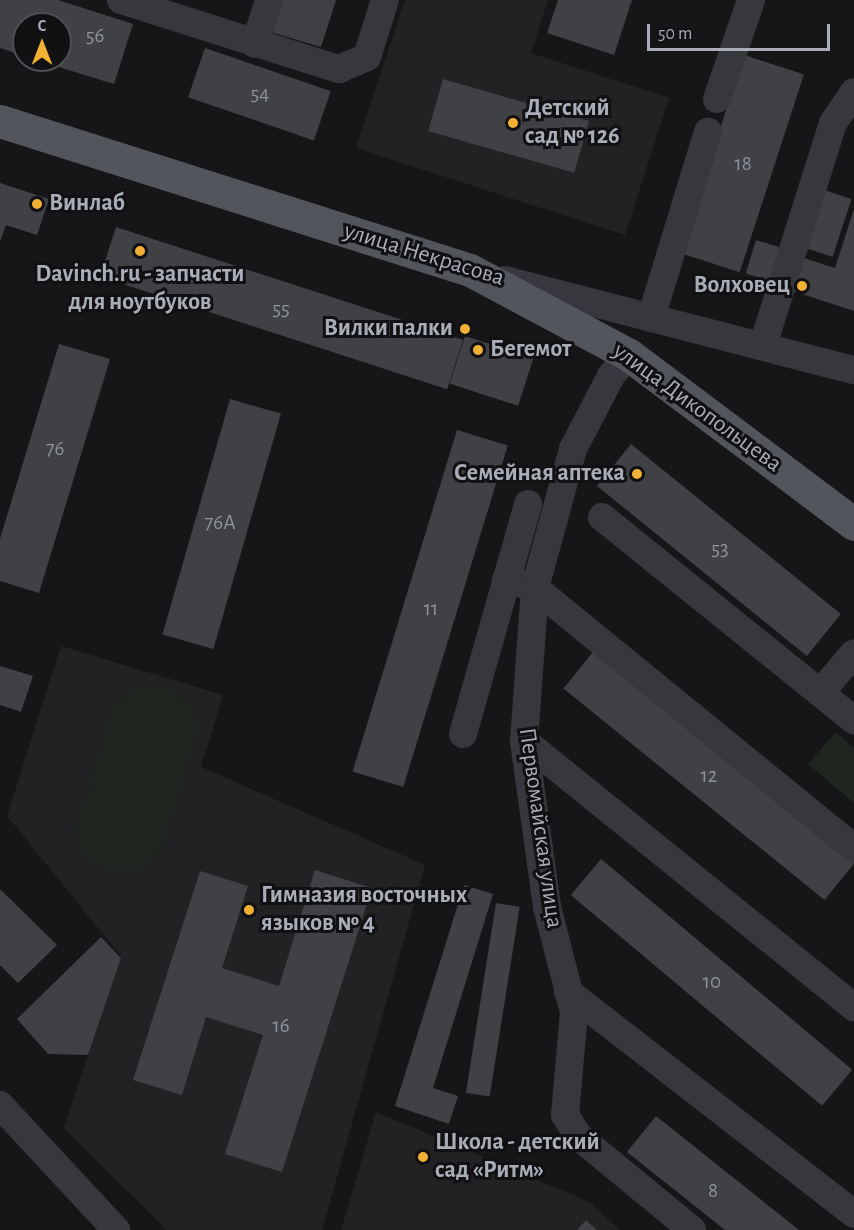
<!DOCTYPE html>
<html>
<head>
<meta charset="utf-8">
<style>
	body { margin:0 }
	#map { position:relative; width:854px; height:1230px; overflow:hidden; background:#161618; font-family:"Alegreya Sans",sans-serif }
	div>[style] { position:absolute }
	.built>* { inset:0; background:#222225 }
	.green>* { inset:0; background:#1e261f }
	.building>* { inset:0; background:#404145; transform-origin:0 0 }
	.minor>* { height:28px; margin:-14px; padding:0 14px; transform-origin:14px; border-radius:14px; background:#37383d }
	.major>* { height:33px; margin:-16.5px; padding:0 16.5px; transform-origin:16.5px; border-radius:16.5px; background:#53555c }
	.dots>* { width:16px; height:16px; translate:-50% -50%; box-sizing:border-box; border:3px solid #111113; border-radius:50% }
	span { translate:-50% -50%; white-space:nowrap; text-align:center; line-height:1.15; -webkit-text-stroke:6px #111113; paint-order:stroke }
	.number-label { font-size:21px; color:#8e929b }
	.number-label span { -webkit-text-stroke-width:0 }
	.poi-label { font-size:24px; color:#a8adb8; font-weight:700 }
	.left { translate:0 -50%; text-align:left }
	.right { translate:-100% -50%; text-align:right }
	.street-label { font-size:24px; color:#a8adb8 }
	.north { position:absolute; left:12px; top:12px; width:60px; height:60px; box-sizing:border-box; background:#111113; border:2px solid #4d4f55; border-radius:50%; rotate:0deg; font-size:16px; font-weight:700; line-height:24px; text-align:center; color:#a8adb8 }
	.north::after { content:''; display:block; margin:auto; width:21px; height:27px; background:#f2b134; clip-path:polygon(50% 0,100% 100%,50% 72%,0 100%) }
	.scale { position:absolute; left:647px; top:24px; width:183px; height:27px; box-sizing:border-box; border:3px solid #a8adb8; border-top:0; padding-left:8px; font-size:18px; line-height:21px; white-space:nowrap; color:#a8adb8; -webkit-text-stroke:4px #111113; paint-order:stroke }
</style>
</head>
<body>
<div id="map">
	<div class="built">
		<div style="clip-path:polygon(405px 0,548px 0,531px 53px,669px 98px,625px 235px,356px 148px)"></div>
		<div style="clip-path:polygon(61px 646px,223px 695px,201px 767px,425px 865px,322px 1230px,167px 1230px,64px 1128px,121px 956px,7px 816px)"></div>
		<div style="clip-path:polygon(376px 1112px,589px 1202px,620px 1230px,341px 1230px)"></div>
	</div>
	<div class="green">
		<div style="clip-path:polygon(135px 688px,166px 688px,190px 703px,197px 730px,160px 852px,139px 869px,108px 871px,85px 855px,77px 827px,114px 705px)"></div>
		<div style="clip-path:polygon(836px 732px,854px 748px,854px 803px,808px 764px)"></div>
	</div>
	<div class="building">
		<div style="clip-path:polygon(0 0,58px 0,133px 24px,114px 84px,39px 61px,60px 60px,60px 24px,24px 24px,24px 56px,0 48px)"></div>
		<div style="clip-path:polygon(281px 0,336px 0,321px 47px,271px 32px)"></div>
		<div style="clip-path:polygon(558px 0,632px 0,614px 55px,547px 33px)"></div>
		<div style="left:205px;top:48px;width:133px;height:52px;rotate:19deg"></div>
		<div style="left:744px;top:55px;width:63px;height:208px;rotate:18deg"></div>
		<div style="left:443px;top:79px;width:152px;height:54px;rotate:16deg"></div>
		<div style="clip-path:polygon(0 183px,49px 199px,37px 235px,6px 225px,0 242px)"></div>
		<div style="left:821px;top:189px;width:32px;height:61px;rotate:18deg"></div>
		<div style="clip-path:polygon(854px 209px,854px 311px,790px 290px,801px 257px,835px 268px)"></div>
		<div style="left:116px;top:227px;width:365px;height:52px;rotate:18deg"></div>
		<div style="left:756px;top:240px;width:31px;height:35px;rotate:17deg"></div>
		<div style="left:465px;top:336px;width:72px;height:50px;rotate:18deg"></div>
		<div style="clip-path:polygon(59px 344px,110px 359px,39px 593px,0 581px,0 539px)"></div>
		<div style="left:230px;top:399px;width:53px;height:245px;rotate:16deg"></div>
		<div style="left:457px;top:430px;width:53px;height:357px;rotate:17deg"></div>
		<div style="left:631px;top:444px;width:270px;height:54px;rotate:39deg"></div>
		<div style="left:593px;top:652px;width:336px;height:47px;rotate:39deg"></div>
		<div style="clip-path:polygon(0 666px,33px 676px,21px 712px,0 705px)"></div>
		<div style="left:601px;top:859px;width:328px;height:47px;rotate:40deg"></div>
		<div style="clip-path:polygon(315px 870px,372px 888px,282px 1172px,225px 1154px,263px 1035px,206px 1017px,182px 1095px,133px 1080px,200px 871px,248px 886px,222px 968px,279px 986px)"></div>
		<div style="clip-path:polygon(464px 885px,493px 894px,433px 1088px,458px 1096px,449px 1124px,395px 1106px)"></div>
		<div style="clip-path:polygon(0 889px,57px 945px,18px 983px,0 965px)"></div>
		<div style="left:496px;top:903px;width:24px;height:192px;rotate:9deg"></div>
		<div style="clip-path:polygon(101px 937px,121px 958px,88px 1055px,48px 1054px,17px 1019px)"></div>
		<div style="clip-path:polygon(656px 1116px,799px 1230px,725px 1230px,627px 1152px)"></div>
		<div style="clip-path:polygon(586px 1220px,597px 1230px,577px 1230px)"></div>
	</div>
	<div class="minor">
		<div style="left:121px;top:0;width:229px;rotate:17.6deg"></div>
		<div style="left:339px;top:69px;width:30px;rotate:-23deg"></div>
		<div style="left:367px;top:57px;width:60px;rotate:-72.5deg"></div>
		<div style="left:255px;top:44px;width:46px;rotate:-72.3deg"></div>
		<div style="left:717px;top:99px;width:105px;rotate:-71deg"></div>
		<div style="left:505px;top:280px;width:360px;rotate:14.5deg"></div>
		<div style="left:651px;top:318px;width:195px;rotate:-73deg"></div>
		<div style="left:763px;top:345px;width:233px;rotate:-72.5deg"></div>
		<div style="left:833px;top:123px;width:37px;rotate:-56deg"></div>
		<div style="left:629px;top:355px;width:28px;rotate:131deg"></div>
		<div style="left:611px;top:376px;width:82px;rotate:117.5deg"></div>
		<div style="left:573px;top:449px;width:144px;rotate:105.3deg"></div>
		<div style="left:535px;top:588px;width:153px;rotate:94.1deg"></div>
		<div style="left:524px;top:741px;width:168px;rotate:82.1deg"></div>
		<div style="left:547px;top:907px;width:108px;rotate:75.6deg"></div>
		<div style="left:574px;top:1012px;width:103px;rotate:95deg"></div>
		<div style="left:565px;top:1115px;width:25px;rotate:58deg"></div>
		<div style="left:578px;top:1136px;width:148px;rotate:39.5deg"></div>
		<div style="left:602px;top:517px;width:324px;rotate:38.9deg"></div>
		<div style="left:506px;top:579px;width:30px;rotate:17deg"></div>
		<div style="left:535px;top:588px;width:412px;rotate:39.2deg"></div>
		<div style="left:820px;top:693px;width:52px;rotate:-49.6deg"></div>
		<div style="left:463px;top:734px;width:239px;rotate:-74.2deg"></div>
		<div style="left:524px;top:741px;width:424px;rotate:38.9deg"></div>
		<div style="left:568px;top:992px;width:362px;rotate:37.8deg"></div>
		<div style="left:0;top:1105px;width:171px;rotate:47.1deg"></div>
	</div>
	<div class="major">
		<div style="left:0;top:121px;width:493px;rotate:17.6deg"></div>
		<div style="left:470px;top:270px;width:180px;rotate:28.1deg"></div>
		<div style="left:629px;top:355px;width:281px;rotate:36.9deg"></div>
	</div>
	<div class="dots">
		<div style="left:513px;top:123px;background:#f2b134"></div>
		<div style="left:37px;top:204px;background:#f2b134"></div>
		<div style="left:140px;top:251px;background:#f2b134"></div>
		<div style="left:802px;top:286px;background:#f2b134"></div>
		<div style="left:465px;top:329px;background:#f2b134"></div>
		<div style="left:478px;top:350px;background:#f2b134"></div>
		<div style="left:637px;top:474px;background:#f2b134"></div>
		<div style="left:249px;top:910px;background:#f2b134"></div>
		<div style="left:423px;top:1157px;background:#f2b134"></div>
	</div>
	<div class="number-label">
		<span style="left:95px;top:36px">56</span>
		<span style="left:260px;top:94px">54</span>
		<span style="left:743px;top:164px">18</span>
		<span style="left:281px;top:309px">55</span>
		<span style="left:55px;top:449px">76</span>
		<span style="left:220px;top:523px">76А</span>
		<span style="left:720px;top:549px">53</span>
		<span style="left:431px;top:609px">11</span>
		<span style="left:709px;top:776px">12</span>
		<span style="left:712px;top:982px">10</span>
		<span style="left:281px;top:1026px">16</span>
		<span style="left:713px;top:1191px">8</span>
	</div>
	<div class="poi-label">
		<span class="left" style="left:525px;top:123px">Детский<br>сад № 126</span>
		<span class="left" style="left:49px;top:204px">Винлаб</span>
		<span style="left:140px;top:289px">Davinch.ru - запчасти<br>для ноутбуков</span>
		<span class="right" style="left:790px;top:286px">Волховец</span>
		<span class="right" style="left:453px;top:329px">Вилки палки</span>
		<span class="left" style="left:490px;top:350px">Бегемот</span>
		<span class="right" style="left:625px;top:474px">Семейная аптека</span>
		<span class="left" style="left:261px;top:910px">Гимназия восточных<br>языков № 4</span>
		<span class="left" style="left:435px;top:1157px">Школа - детский<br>сад «Ритм»</span>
	</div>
	<div class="street-label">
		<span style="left:424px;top:255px;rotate:17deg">улица Некрасова</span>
		<span style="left:697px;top:408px;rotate:36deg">улица Дикопольцева</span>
		<span style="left:540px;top:828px;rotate:82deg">Первомайская улица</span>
	</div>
	<div class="north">С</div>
	<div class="scale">50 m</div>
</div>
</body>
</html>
